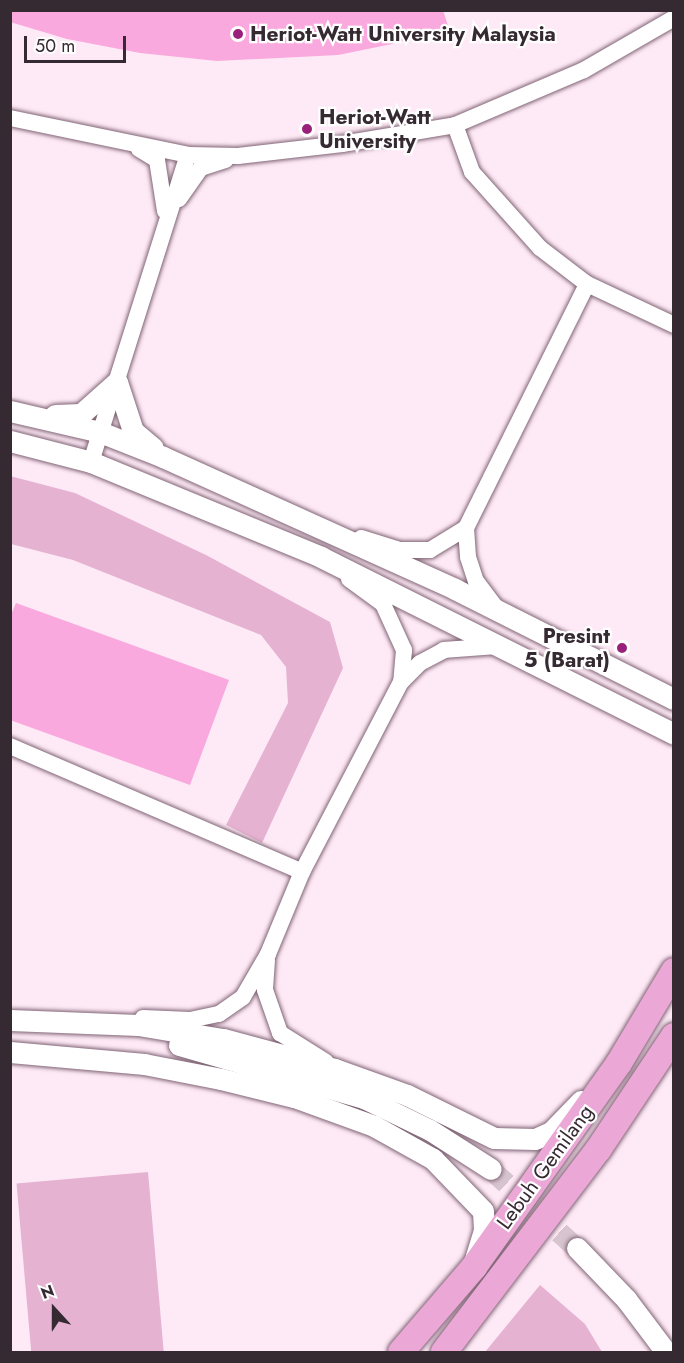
<!DOCTYPE html>
<html>
<head>
<meta charset="utf-8">
<style>
	body { margin:0 }
	#map { position:relative; width:684px; height:1363px; overflow:hidden; background:#feeaf6; font-family:Jost,sans-serif }
	div>[style] { position:absolute }
	.green>* { inset:0; background:#e5b2d2; transform-origin:0 0 }
	.building>* { inset:0; background:#f9a9dd }
	.tertiary-tunnel>* { height:21px; margin-top:-10.5px; transform-origin:0; background:repeating-linear-gradient(90deg,#d6c4cf 0 21px,transparent 0 31px) }
	.roads { filter:drop-shadow(0 0 2px #806475) drop-shadow(0 0 2px #806475) }
	.minor>* { height:16px; margin:-8px; padding:0 8px; transform-origin:8px; border-radius:8px; background:#fff }
	.tertiary>* { height:21px; margin:-10.5px; padding:0 10.5px; transform-origin:10.5px; border-radius:10.5px; background:#fff }
	.primary>* { height:26px; margin:-13px; padding:0 13px; transform-origin:13px; border-radius:13px; background:#eba8d6 }
	.dots>* { width:16px; height:16px; translate:-50% -50%; box-sizing:border-box; border:3px solid #fefefe; border-radius:50% }
	span { translate:-50% -50%; white-space:nowrap; text-align:center; line-height:1.15; -webkit-text-stroke:4.5px #fefefe; paint-order:stroke }
	.poi-label { font-size:21px; color:#362a32; font-weight:700 }
	.left { translate:0 -50%; text-align:left }
	.right { translate:-100% -50%; text-align:right }
	.street-label { font-size:21px; color:#362a32 }
	.frame { position:absolute; inset:0; border:12px solid #362a32; pointer-events:none }
	.north { position:absolute; left:24px; top:1279px; width:60px; height:60px; -webkit-text-stroke:4px #fefefe; paint-order:stroke; rotate:339deg; font-size:16px; font-weight:700; line-height:24px; text-align:center; color:#362a32 }
	.north::after { content:''; display:block; margin:auto; width:21px; height:27px; background:#362a32; clip-path:polygon(50% 0,100% 100%,50% 72%,0 100%) }
	.scale { position:absolute; left:24px; top:36px; width:102px; height:27px; box-sizing:border-box; border:3px solid #362a32; border-top:0; padding-left:8px; font-size:18px; line-height:21px; white-space:nowrap; color:#362a32; -webkit-text-stroke:4px #fefefe; paint-order:stroke }
</style>
</head>
<body>
<div id="map">
	<div class="green">
		<div style="clip-path:polygon(10px 476px,75px 493px,206px 555px,330px 622px,343px 668px,262px 843px,226px 825px,288px 703px,286px 667px,261px 635px,73px 560px,11px 544px)"></div>
		<div style="left:148px;top:1172px;width:181px;height:132px;rotate:85deg"></div>
		<div style="clip-path:polygon(540px 1285px,585px 1324px,602px 1352px,485px 1352px)"></div>
	</div>
	<div class="building">
		<div style="clip-path:polygon(10px 10px,443px 10px,448px 26px,392px 44px,338px 55px,217px 61px,140px 53px,67px 39px,10px 22px)"></div>
		<div style="clip-path:polygon(16px 603px,229px 680px,190px 785px,10px 720px,10px 617px)"></div>
	</div>
	<div class="tertiary-tunnel">
		<div style="left:491px;top:1169px;width:117px;rotate:42.6deg"></div>
	</div>
	<div class="roads">
		<div class="minor">
			<div style="left:10px;top:118px;width:182px;rotate:11.7deg"></div>
			<div style="left:188px;top:155px;width:50px;rotate:1.1deg"></div>
			<div style="left:238px;top:156px;width:105px;rotate:-6.6deg"></div>
			<div style="left:342px;top:144px;width:115px;rotate:-9.5deg"></div>
			<div style="left:455px;top:125px;width:140px;rotate:-23.1deg"></div>
			<div style="left:584px;top:70px;width:104px;rotate:-30deg"></div>
			<div style="left:455px;top:125px;width:50px;rotate:70.1deg"></div>
			<div style="left:472px;top:172px;width:102px;rotate:48.2deg"></div>
			<div style="left:540px;top:248px;width:59px;rotate:37.5deg"></div>
			<div style="left:587px;top:284px;width:96px;rotate:25.2deg"></div>
			<div style="left:139px;top:149px;width:21px;rotate:31deg"></div>
			<div style="left:157px;top:160px;width:52px;rotate:81.1deg"></div>
			<div style="left:179px;top:199px;width:38px;rotate:-55deg"></div>
			<div style="left:201px;top:168px;width:26px;rotate:-18deg"></div>
			<div style="left:91px;top:462px;width:322px;rotate:-72.5deg"></div>
			<div style="left:466px;top:528px;width:29px;rotate:86deg"></div>
			<div style="left:468px;top:557px;width:25px;rotate:72deg"></div>
			<div style="left:476px;top:581px;width:35px;rotate:53deg"></div>
			<div style="left:361px;top:538px;width:41px;rotate:17.1deg"></div>
			<div style="left:400px;top:550px;width:30px"></div>
			<div style="left:430px;top:550px;width:42px;rotate:-31.4deg"></div>
			<div style="left:466px;top:528px;width:272px;rotate:-63.6deg"></div>
			<div style="left:349px;top:579px;width:42px;rotate:36.3deg"></div>
			<div style="left:383px;top:604px;width:51px;rotate:65.5deg"></div>
			<div style="left:404px;top:650px;width:32px;rotate:95deg"></div>
			<div style="left:10px;top:746px;width:318px;rotate:23.3deg"></div>
			<div style="left:267px;top:960px;width:30px;rotate:94deg"></div>
			<div style="left:265px;top:990px;width:46px;rotate:70.8deg"></div>
			<div style="left:280px;top:1033px;width:54px;rotate:32.2deg"></div>
			<div style="left:143px;top:1018px;width:47px;rotate:2.4deg"></div>
			<div style="left:190px;top:1020px;width:30px;rotate:-12deg"></div>
			<div style="left:219px;top:1014px;width:29px;rotate:-35deg"></div>
			<div style="left:243px;top:997px;width:50px;rotate:-59.8deg"></div>
			<div style="left:268px;top:954px;width:89px;rotate:-67.5deg"></div>
			<div style="left:302px;top:872px;width:214px;rotate:-62.5deg"></div>
			<div style="left:401px;top:682px;width:27px;rotate:-45deg"></div>
			<div style="left:420px;top:663px;width:27px;rotate:-28deg"></div>
			<div style="left:444px;top:650px;width:55px;rotate:-4.2deg"></div>
		</div>
		<div class="tertiary">
			<div style="left:10px;top:411px;width:92px;rotate:13.1deg"></div>
			<div style="left:100px;top:432px;width:68px;rotate:21.6deg"></div>
			<div style="left:163px;top:457px;width:320px;rotate:24.3deg"></div>
			<div style="left:455px;top:589px;width:245px;rotate:26.7deg"></div>
			<div style="left:55px;top:415px;width:26px;rotate:-2deg"></div>
			<div style="left:81px;top:414px;width:48px;rotate:-41.6deg"></div>
			<div style="left:117px;top:382px;width:52px;rotate:71.9deg"></div>
			<div style="left:133px;top:431px;width:26px;rotate:40deg"></div>
			<div style="left:10px;top:441px;width:84px;rotate:14.5deg"></div>
			<div style="left:91px;top:462px;width:249px;rotate:22.4deg"></div>
			<div style="left:321px;top:557px;width:395px;rotate:26.6deg"></div>
			<div style="left:10px;top:1020px;width:128px;rotate:2.2deg"></div>
			<div style="left:138px;top:1025px;width:86px;rotate:9.4deg"></div>
			<div style="left:223px;top:1039px;width:116px;rotate:15deg"></div>
			<div style="left:335px;top:1069px;width:77px;rotate:19.9deg"></div>
			<div style="left:407px;top:1095px;width:97px;rotate:26.3deg"></div>
			<div style="left:494px;top:1138px;width:41px;rotate:1.4deg"></div>
			<div style="left:535px;top:1139px;width:17px;rotate:-24deg"></div>
			<div style="left:551px;top:1132px;width:43px;rotate:-45.9deg"></div>
			<div style="left:179px;top:1045px;width:192px;rotate:16deg"></div>
			<div style="left:364px;top:1098px;width:73px;rotate:25.9deg"></div>
			<div style="left:430px;top:1130px;width:72px;rotate:32.6deg"></div>
			<div style="left:10px;top:1052px;width:135px;rotate:5.1deg"></div>
			<div style="left:144px;top:1064px;width:78px;rotate:11deg"></div>
			<div style="left:221px;top:1079px;width:75px;rotate:13.9deg"></div>
			<div style="left:294px;top:1097px;width:85px;rotate:19.9deg"></div>
			<div style="left:374px;top:1126px;width:68px;rotate:29.2deg"></div>
			<div style="left:433px;top:1159px;width:72px;rotate:46.1deg"></div>
			<div style="left:483px;top:1211px;width:19px;rotate:87deg"></div>
			<div style="left:484px;top:1230px;width:31px;rotate:107deg"></div>
			<div style="left:577px;top:1248px;width:71px;rotate:46.1deg"></div>
			<div style="left:626px;top:1299px;width:66px;rotate:53deg"></div>
		</div>
		<div class="primary">
			<div style="left:401px;top:1352px;width:112px;rotate:-49.3deg"></div>
			<div style="left:474px;top:1267px;width:250px;rotate:-54.6deg"></div>
			<div style="left:619px;top:1063px;width:107px;rotate:-59.1deg"></div>
			<div style="left:444px;top:1352px;width:254px;rotate:-52.7deg"></div>
			<div style="left:598px;top:1150px;width:137px;rotate:-56.3deg"></div>
		</div>
	</div>
	<div class="dots">
		<div style="left:238px;top:34px;background:#9a217b"></div>
		<div style="left:307px;top:129px;background:#9a217b"></div>
		<div style="left:622px;top:648px;background:#9a217b"></div>
	</div>
	<div class="poi-label">
		<span class="left" style="left:250px;top:34px">Heriot-Watt University Malaysia</span>
		<span class="left" style="left:319px;top:129px">Heriot-Watt<br>University</span>
		<span class="right" style="left:610px;top:648px">Presint<br>5 (Barat)</span>
	</div>
	<div class="street-label">
		<span style="left:545px;top:1167px;rotate:-54deg">Lebuh Gemilang</span>
	</div>
	<div class="frame"></div>
	<div class="north">N</div>
	<div class="scale">50 m</div>
</div>
</body>
</html>
